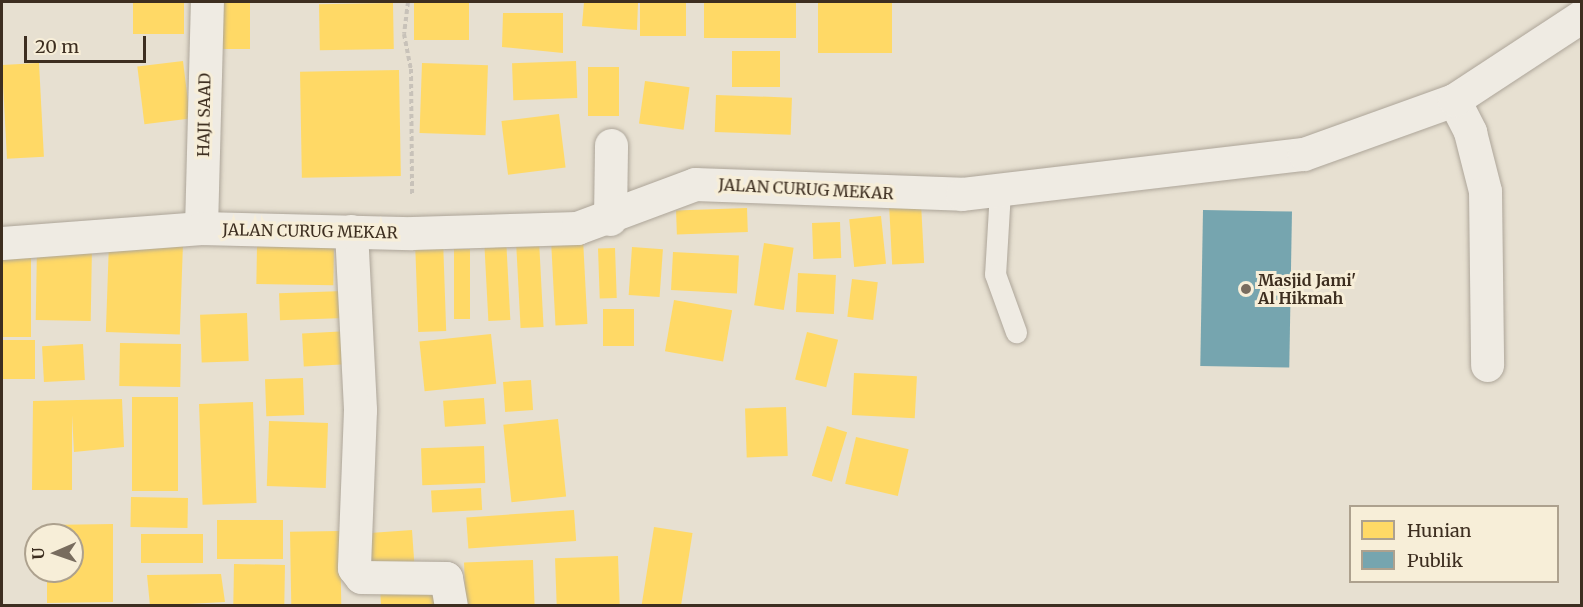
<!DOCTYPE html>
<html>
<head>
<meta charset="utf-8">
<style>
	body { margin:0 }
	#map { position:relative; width:1583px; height:607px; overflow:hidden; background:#e7e0d1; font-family:Merriweather,serif }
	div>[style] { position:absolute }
	.homes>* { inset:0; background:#ffd966; transform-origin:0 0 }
	.public>* { inset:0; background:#76a5af; transform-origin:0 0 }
	.path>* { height:4px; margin-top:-2px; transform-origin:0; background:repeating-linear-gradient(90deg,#c8c2b9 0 4.5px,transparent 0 7.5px) }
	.roads { filter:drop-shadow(0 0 2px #ada599) drop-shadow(0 0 2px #ada599) }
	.lane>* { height:21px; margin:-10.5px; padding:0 10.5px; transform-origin:10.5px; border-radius:10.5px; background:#efebe3 }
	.street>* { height:33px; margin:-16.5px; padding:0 16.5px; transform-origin:16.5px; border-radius:16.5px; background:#efebe3 }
	.dots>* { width:16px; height:16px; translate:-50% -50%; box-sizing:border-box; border:3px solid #f7eed8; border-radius:50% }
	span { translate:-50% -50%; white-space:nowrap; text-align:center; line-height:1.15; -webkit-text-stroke:6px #f7eed8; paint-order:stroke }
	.street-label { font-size:16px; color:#3d2e20 }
	.poi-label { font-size:16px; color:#3d2e20; font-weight:700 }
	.left { translate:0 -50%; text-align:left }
	.frame { position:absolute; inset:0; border:3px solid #3d2e20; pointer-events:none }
	.legend { position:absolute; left:1349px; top:505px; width:210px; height:78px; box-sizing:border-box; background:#f7eed8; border:2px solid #ada18e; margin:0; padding:8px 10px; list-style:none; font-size:18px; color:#3d2e20 }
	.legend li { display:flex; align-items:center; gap:12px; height:30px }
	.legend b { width:30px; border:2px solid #ada18e }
	.north { position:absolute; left:24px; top:523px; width:60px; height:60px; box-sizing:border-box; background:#f7eed8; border:2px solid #ada18e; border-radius:50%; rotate:268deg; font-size:16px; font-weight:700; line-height:24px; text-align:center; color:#3d2e20 }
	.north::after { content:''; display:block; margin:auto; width:21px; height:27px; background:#786c5e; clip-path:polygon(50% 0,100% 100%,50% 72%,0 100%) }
	.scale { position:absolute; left:24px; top:36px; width:122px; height:27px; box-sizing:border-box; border:3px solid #3d2e20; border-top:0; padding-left:8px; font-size:18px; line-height:21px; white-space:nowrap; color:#3d2e20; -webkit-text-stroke:4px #f7eed8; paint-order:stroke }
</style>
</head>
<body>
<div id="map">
	<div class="homes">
		<div style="left:133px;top:2px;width:51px;height:32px"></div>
		<div style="left:212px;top:2px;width:38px;height:47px"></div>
		<div style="left:414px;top:2px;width:55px;height:38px"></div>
		<div style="clip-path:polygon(584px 2px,638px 2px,637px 30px,582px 26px)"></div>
		<div style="left:640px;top:2px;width:46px;height:34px"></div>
		<div style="left:704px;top:2px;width:92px;height:36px"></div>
		<div style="left:818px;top:2px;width:74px;height:51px"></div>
		<div style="left:393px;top:3px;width:46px;height:74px;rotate:89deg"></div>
		<div style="clip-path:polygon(503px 13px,563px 13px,563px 53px,502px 47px)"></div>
		<div style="left:780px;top:51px;width:36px;height:48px;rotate:90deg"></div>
		<div style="left:183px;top:61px;width:58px;height:46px;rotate:83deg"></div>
		<div style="left:576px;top:61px;width:37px;height:64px;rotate:88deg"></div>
		<div style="left:39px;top:63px;width:94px;height:37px;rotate:87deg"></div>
		<div style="left:422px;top:63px;width:66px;height:70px;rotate:2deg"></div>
		<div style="left:588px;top:67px;width:31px;height:49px"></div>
		<div style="left:399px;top:70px;width:106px;height:99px;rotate:89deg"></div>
		<div style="left:645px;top:81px;width:45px;height:43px;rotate:8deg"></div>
		<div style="left:716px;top:95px;width:76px;height:37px;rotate:2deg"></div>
		<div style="left:559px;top:114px;width:54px;height:58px;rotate:83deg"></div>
		<div style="left:921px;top:203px;width:60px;height:32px;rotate:87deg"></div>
		<div style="left:747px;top:208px;width:24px;height:71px;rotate:88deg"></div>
		<div style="left:881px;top:216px;width:48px;height:32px;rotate:84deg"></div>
		<div style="left:840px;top:222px;width:36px;height:28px;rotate:88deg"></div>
		<div style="left:506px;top:237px;width:83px;height:22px;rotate:87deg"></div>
		<div style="left:443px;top:239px;width:92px;height:28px;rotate:88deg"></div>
		<div style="left:583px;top:239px;width:85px;height:32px;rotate:87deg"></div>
		<div style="left:539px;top:240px;width:87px;height:23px;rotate:87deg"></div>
		<div style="left:109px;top:242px;width:74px;height:90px;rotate:2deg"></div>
		<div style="left:764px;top:243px;width:30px;height:63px;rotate:9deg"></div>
		<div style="left:37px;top:246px;width:55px;height:74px;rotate:1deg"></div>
		<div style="left:257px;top:246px;width:77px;height:38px;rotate:1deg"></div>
		<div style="left:632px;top:247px;width:31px;height:48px;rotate:4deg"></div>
		<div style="left:615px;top:248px;width:50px;height:17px;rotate:88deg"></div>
		<div style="left:2px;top:249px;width:29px;height:88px"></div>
		<div style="left:454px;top:249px;width:16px;height:70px"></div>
		<div style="left:673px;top:252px;width:66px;height:38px;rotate:3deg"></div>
		<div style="left:798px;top:273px;width:38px;height:39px;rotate:3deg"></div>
		<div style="left:852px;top:279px;width:26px;height:38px;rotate:7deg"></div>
		<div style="left:344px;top:291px;width:27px;height:65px;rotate:88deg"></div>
		<div style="left:674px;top:300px;width:59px;height:52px;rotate:10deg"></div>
		<div style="left:603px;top:309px;width:31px;height:37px"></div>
		<div style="left:247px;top:313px;width:48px;height:47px;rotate:88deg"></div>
		<div style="left:349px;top:331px;width:33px;height:47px;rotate:87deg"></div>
		<div style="left:807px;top:332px;width:32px;height:49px;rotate:14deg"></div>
		<div style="left:491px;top:334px;width:50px;height:72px;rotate:84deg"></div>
		<div style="left:2px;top:340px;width:33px;height:39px"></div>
		<div style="left:120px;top:343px;width:61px;height:43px;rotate:1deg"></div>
		<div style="left:83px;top:344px;width:36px;height:41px;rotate:87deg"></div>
		<div style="left:854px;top:373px;width:63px;height:42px;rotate:3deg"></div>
		<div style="left:303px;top:378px;width:37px;height:38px;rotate:88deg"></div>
		<div style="left:531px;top:380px;width:30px;height:28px;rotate:86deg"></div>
		<div style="left:132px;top:397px;width:46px;height:94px"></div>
		<div style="left:484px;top:398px;width:26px;height:41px;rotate:86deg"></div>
		<div style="clip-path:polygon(122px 399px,124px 447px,74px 452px,72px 415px,72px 490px,32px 490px,33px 401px)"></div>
		<div style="left:253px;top:402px;width:101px;height:54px;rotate:88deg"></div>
		<div style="left:786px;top:407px;width:49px;height:41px;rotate:88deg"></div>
		<div style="left:558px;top:419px;width:78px;height:55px;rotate:84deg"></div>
		<div style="left:328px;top:423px;width:65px;height:59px;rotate:92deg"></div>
		<div style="left:827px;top:426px;width:21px;height:52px;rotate:17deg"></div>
		<div style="left:856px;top:437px;width:54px;height:48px;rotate:13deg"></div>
		<div style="left:484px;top:446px;width:37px;height:63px;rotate:88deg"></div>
		<div style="left:481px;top:488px;width:22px;height:50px;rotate:87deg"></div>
		<div style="left:131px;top:497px;width:57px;height:30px;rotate:1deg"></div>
		<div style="left:574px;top:510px;width:31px;height:108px;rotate:86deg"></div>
		<div style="left:217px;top:520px;width:66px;height:39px"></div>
		<div style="clip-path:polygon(113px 524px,113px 602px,47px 603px,47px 571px,72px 571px,72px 535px,47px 535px,46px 525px)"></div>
		<div style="left:654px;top:527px;width:39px;height:80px;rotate:9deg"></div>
		<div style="left:412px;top:530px;width:42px;height:49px;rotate:86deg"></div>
		<div style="left:340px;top:531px;width:74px;height:50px;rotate:89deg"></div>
		<div style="left:141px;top:534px;width:62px;height:29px"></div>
		<div style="left:618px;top:556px;width:50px;height:63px;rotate:88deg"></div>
		<div style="left:533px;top:560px;width:46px;height:69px;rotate:88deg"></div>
		<div style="left:234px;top:564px;width:51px;height:41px;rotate:1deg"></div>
		<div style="clip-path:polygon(221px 574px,225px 602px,150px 606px,147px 575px)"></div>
		<div style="left:439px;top:585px;width:21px;height:59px;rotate:87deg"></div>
	</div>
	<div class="public">
		<div style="left:1203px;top:210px;width:89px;height:156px;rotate:1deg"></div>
	</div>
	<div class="path">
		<div style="left:408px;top:2px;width:32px;rotate:97deg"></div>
		<div style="left:404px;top:34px;width:36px;rotate:79deg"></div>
		<div style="left:411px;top:69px;width:126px;rotate:89.5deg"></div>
	</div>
	<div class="roads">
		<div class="lane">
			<div style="left:1000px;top:191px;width:83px;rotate:93.4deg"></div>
			<div style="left:995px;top:274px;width:62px;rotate:70.1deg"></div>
		</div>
		<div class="street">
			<div style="left:1454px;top:100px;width:36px;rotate:63deg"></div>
			<div style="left:1470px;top:132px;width:61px;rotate:75.7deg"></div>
			<div style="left:1485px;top:191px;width:174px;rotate:89.3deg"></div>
			<div style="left:610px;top:219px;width:74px;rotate:-89.2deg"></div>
			<div style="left:201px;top:228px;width:226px;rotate:-88.5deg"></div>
			<div style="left:351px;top:231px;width:179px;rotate:87.1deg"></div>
			<div style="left:360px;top:410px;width:158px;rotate:92.2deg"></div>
			<div style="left:354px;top:568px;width:11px;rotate:52deg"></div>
			<div style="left:361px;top:577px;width:85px;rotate:0.7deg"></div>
			<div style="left:446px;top:578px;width:28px;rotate:80deg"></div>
			<div style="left:2px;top:243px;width:200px;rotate:-4.3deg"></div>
			<div style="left:201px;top:228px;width:211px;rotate:1.4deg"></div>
			<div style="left:412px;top:233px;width:165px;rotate:-1.7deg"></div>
			<div style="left:577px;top:228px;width:126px;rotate:-20.4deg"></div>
			<div style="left:695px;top:184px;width:267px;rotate:2.1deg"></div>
			<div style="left:962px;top:194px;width:344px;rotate:-6.7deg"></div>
			<div style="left:1304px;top:154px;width:159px;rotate:-19.8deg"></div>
			<div style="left:1454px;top:100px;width:153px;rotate:-33.3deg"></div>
		</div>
	</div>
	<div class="dots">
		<div style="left:1246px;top:289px;background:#786c5e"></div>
	</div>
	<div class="street-label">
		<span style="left:204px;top:115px;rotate:-89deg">HAJI SAAD</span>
		<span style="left:806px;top:189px;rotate:3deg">JALAN CURUG MEKAR</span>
		<span style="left:310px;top:231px;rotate:1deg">JALAN CURUG MEKAR</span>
	</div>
	<div class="poi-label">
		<span class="left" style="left:1258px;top:289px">Masjid Jami'<br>Al Hikmah</span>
	</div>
	<div class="frame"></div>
	<ul class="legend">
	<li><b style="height:16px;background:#ffd966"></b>Hunian</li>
	<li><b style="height:16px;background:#76a5af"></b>Publik</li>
	</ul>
	<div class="north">U</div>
	<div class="scale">20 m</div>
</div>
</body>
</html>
